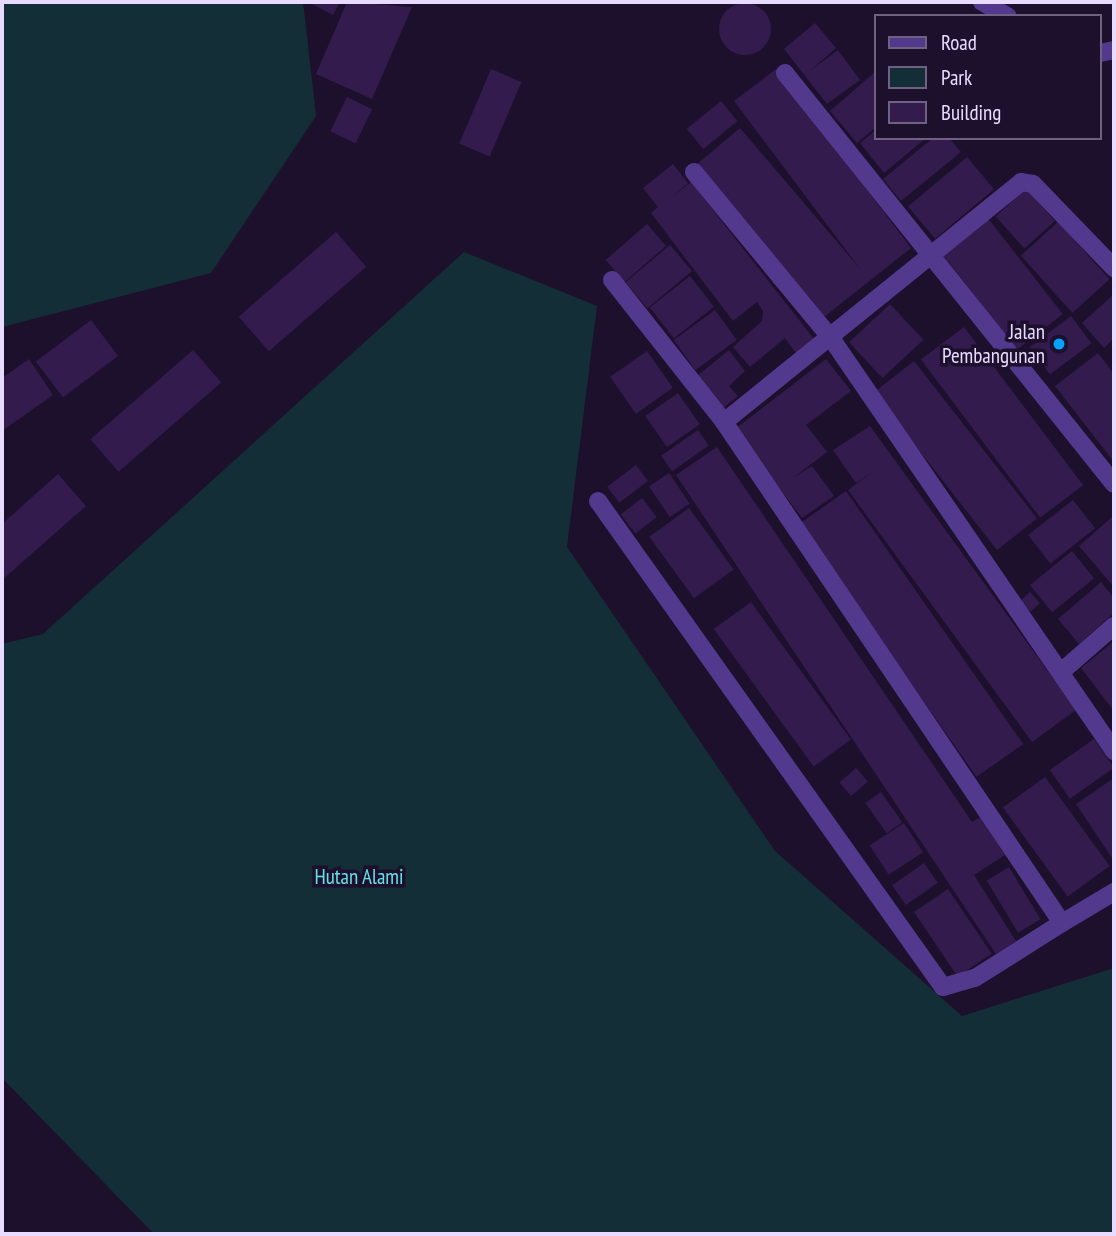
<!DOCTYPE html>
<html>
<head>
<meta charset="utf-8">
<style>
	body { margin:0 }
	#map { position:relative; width:1116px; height:1236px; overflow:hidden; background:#1d102c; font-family:"PT Sans Narrow",sans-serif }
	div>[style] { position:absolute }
	.green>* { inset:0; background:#132e37 }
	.building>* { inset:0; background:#331b4e; transform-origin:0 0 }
	.round { border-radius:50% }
	.street>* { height:18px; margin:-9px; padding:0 9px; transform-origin:9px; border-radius:9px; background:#53398d }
	.dots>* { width:19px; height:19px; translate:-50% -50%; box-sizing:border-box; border:4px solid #1d102c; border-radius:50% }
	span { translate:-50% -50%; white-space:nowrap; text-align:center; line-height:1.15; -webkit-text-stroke:7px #1d102c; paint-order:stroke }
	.poi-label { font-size:21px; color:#e9dbff }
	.right { translate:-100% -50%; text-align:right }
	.park-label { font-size:21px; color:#60e3e6 }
	.frame { position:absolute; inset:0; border:4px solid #e9dbff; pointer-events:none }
	.legend { position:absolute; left:874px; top:14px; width:228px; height:126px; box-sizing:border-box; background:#1d102c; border:2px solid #6f6180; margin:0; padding:9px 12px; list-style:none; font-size:21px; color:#e9dbff }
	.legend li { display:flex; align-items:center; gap:14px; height:35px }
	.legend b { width:35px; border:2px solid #6f6180 }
</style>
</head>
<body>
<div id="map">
	<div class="green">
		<div style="clip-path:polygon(2px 2px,303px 2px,316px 116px,211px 273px,2px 327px)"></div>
		<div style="clip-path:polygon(464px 252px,597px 306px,567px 547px,775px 851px,962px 1016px,1114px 968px,1114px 1234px,154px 1234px,2px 1078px,2px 644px,43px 634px)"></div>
	</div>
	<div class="building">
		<div style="clip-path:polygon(308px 2px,340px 2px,333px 15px)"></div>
		<div style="clip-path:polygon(347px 2px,412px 7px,372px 99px,316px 74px)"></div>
		<div class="round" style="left:719px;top:3px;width:52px;height:52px"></div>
		<div style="clip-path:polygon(815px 23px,836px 48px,811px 70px,838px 50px,860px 80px,827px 104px,784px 49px)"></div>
		<div style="left:491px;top:69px;width:33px;height:81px;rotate:23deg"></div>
		<div style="clip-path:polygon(776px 69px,911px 248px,824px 317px,696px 165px,740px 128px,861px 270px,734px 101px)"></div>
		<div style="clip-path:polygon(876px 71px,876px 127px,857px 143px,830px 111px)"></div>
		<div style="left:347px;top:97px;width:28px;height:38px;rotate:26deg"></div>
		<div style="left:721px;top:101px;width:26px;height:44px;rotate:51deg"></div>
		<div style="clip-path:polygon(876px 130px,876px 138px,926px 138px,884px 173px,860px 143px)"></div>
		<div style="clip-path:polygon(933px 138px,949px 138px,961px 152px,901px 201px,883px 179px)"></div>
		<div style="left:967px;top:157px;width:42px;height:77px;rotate:50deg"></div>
		<div style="clip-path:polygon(673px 164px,688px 183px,672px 197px,691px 182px,814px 339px,796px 353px,785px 338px,750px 367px,733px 347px,762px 321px,763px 311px,757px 302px,733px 321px,651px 213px,658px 207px,643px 188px)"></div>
		<div style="left:1026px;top:189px;width:43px;height:41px;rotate:48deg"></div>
		<div style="left:987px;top:217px;width:123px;height:58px;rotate:52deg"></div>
		<div style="left:1058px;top:222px;width:77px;height:50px;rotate:48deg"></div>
		<div style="left:647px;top:224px;width:29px;height:55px;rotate:49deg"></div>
		<div style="left:336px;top:232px;width:46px;height:129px;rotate:49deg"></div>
		<div style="left:670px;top:245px;width:34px;height:58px;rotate:50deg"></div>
		<div style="left:690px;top:276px;width:39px;height:51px;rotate:52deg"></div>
		<div style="clip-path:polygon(1114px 294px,1114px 338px,1104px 348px,1082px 323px)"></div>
		<div style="left:890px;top:304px;width:49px;height:56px;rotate:47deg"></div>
		<div style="left:715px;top:310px;width:37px;height:51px;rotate:54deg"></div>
		<div style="left:1071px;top:316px;width:34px;height:52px;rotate:53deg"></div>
		<div style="left:91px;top:320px;width:45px;height:69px;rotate:53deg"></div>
		<div style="left:964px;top:327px;width:198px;height:54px;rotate:53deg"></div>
		<div style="left:193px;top:350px;width:43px;height:136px;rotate:49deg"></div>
		<div style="clip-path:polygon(729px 350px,745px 371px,729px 386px,738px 396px,723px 408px,697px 376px)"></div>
		<div style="left:647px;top:351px;width:45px;height:45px;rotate:55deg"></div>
		<div style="clip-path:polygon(1098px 353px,1114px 374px,1114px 462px,1055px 386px)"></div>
		<div style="clip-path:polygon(29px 359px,53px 395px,2px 431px,2px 378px)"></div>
		<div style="clip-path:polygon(826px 359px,851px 391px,806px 425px,827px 452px,793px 478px,812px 466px,834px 496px,802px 518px,735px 429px)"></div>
		<div style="left:914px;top:361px;width:200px;height:51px;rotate:52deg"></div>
		<div style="left:678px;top:393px;width:38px;height:40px;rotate:55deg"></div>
		<div style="clip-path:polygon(870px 426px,1076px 710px,1032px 742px,848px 490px,875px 470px,856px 483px,833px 450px)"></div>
		<div style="left:698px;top:430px;width:19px;height:45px;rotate:55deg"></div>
		<div style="clip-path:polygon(717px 447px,972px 822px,980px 817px,1005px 855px,974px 875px,1016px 941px,996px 954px,676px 475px)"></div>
		<div style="left:636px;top:465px;width:20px;height:36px;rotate:53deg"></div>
		<div style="left:669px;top:473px;width:37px;height:24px;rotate:56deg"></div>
		<div style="clip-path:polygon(58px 474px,86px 506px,2px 580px,2px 524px)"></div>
		<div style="left:846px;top:491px;width:309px;height:57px;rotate:55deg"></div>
		<div style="left:642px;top:498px;width:24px;height:27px;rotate:52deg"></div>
		<div style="left:1073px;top:500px;width:36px;height:57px;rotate:52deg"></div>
		<div style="left:689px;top:508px;width:76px;height:49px;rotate:54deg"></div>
		<div style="clip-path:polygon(1112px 517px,1114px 520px,1114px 587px,1079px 546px)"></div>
		<div style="left:1072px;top:551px;width:35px;height:54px;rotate:51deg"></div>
		<div style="clip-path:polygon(1101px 582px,1114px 598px,1114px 613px,1079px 644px,1058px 619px)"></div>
		<div style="left:1030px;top:592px;width:15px;height:13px;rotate:48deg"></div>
		<div style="left:751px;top:602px;width:170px;height:46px;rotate:54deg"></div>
		<div style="clip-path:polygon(1114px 641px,1114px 711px,1081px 668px)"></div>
		<div style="left:1094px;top:739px;width:35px;height:54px;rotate:55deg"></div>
		<div style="left:856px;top:768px;width:18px;height:22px;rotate:49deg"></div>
		<div style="left:1045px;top:777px;width:110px;height:52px;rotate:54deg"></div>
		<div style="clip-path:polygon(1114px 778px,1114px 861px,1076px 804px)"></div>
		<div style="left:881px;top:792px;width:37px;height:19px;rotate:55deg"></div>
		<div style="left:904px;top:823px;width:35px;height:41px;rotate:57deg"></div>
		<div style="left:924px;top:863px;width:24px;height:39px;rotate:55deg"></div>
		<div style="left:1009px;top:867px;width:61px;height:26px;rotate:59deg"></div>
		<div style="left:948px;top:889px;width:78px;height:41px;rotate:56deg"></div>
	</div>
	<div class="street">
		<div style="left:982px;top:2px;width:29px;rotate:29deg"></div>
		<div style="left:1100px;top:53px;width:14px;rotate:-12deg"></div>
		<div style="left:785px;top:73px;width:526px;rotate:51.32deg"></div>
		<div style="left:694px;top:172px;width:215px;rotate:50.5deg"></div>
		<div style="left:831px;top:338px;width:501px;rotate:55.58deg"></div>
		<div style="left:612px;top:280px;width:181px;rotate:51.7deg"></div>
		<div style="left:724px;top:422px;width:604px;rotate:55.99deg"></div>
		<div style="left:1062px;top:923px;width:61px;rotate:-30.8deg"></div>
		<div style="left:724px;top:422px;width:382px;rotate:-38.9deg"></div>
		<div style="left:1021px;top:182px;width:12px;rotate:9deg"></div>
		<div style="left:1033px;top:184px;width:117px;rotate:46deg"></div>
		<div style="left:598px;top:501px;width:596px;rotate:54.63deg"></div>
		<div style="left:943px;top:987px;width:33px;rotate:-16deg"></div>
		<div style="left:975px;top:978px;width:103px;rotate:-32.3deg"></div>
		<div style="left:1061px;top:672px;width:70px;rotate:-41deg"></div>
	</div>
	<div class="dots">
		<div style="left:1059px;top:344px;background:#07a2ff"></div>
	</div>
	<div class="poi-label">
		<span class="right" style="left:1045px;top:344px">Jalan<br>Pembangunan</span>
	</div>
	<div class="park-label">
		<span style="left:359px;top:877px">Hutan Alami</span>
	</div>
	<div class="frame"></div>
	<ul class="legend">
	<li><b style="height:9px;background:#53398d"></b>Road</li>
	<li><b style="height:19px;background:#132e37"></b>Park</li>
	<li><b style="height:19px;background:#331b4e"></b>Building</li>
	</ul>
</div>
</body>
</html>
